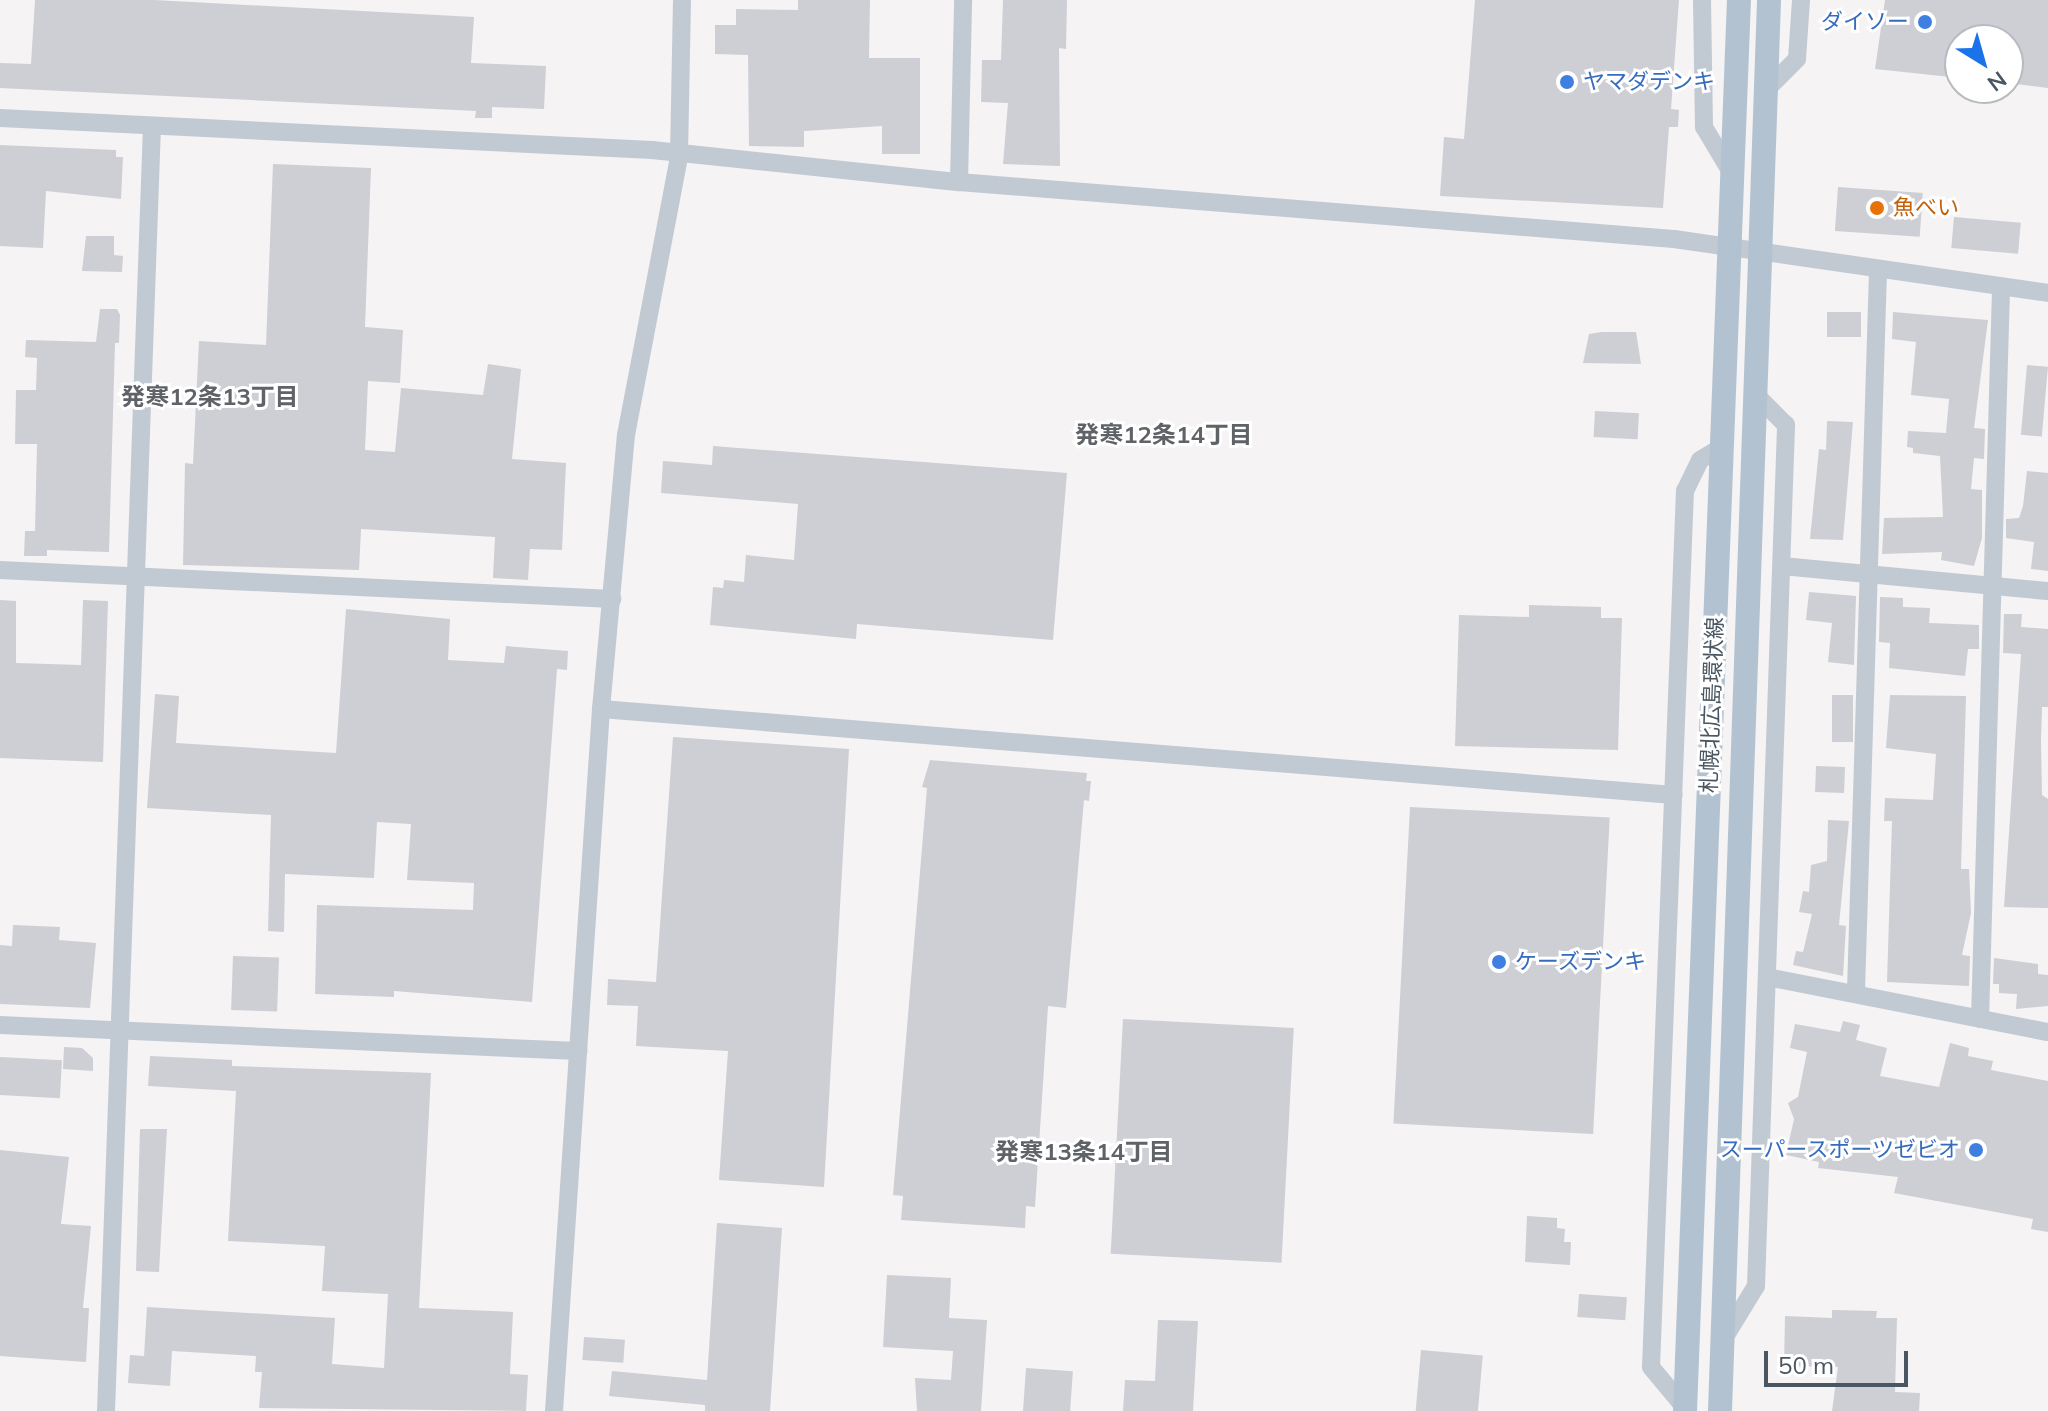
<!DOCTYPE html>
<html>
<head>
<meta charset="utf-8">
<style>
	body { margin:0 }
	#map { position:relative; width:2048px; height:1411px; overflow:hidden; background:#f5f3f3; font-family:Mulish,"Noto Sans JP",sans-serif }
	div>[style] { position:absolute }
	.building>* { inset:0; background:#cdcfd5; transform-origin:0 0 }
	.minor>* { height:18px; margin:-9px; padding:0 9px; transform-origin:9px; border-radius:9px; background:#c1cad2 }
	.major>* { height:24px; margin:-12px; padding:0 12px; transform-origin:12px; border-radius:12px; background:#b3c2d1 }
	.dots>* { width:22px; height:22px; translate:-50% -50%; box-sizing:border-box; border:4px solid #fff; border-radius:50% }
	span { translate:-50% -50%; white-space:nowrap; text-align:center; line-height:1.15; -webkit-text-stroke:6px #fff; paint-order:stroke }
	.shop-label { font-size:22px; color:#366cbe }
	.right { translate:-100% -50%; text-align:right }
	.left { translate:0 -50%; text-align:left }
	.food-label { font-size:22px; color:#c56008 }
	.street-label { font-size:22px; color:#4a5661 }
	.neighbourhood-label { font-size:24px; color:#5f6368; font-weight:700 }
	.north { position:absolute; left:1944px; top:24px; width:80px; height:80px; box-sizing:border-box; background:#fff; border:2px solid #b7bbc0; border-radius:50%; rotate:143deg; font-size:22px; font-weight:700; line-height:32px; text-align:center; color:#4a5661 }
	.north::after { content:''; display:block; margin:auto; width:28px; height:36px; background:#1a73e8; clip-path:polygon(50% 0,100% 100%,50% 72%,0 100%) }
	.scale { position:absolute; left:1764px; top:1351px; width:144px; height:36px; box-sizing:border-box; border:4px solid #4a5661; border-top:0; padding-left:10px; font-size:24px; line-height:28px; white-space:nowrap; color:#4a5661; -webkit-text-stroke:6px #fff; paint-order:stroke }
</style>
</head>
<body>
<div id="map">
	<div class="building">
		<div style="clip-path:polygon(35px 0,154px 0,474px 17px,471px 63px,546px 66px,544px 109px,492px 107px,492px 118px,475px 118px,476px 111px,0 88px,0 63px,31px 64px)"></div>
		<div style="clip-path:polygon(798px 0,870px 0,869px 58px,920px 58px,920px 154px,882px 154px,882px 126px,804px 131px,804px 147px,749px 146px,748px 55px,715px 54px,715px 25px,736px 25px,736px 9px,798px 10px)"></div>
		<div style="clip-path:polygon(1003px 0,1067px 0,1066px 49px,1059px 48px,1060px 166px,1003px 164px,1008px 103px,981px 102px,982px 60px,1001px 60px)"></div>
		<div style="clip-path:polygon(1475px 0,1679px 0,1671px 109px,1679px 110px,1678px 127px,1669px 127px,1663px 208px,1440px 196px,1444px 137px,1464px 139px)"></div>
		<div style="clip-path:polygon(1885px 0,2048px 0,2048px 88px,2008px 83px,2008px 40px,1960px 40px,1960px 78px,1875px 69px)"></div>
		<div style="clip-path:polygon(0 145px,116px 150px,116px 157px,123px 157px,121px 199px,46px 191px,43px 248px,0 246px)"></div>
		<div style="clip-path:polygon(273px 164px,371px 168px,365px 327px,403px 330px,400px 383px,368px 381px,365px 450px,395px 452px,401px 388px,483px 395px,488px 364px,521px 369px,512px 459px,566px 463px,562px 550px,530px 549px,528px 580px,493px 578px,495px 537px,361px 529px,359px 570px,183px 565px,185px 463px,193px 464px,199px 341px,266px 345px)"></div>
		<div style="left:1838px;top:187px;width:85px;height:44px;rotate:4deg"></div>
		<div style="left:1954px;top:217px;width:67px;height:31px;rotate:5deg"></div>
		<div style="clip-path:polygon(86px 236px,114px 236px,114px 255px,123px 256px,122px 272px,82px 271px)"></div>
		<div style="clip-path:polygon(100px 309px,117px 309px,120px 315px,119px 343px,115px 343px,109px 552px,47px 550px,47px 556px,24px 556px,25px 531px,35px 531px,37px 444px,15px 444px,16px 390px,36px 390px,37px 358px,25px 357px,26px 340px,96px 342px)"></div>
		<div style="left:1827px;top:312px;width:34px;height:25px"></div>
		<div style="clip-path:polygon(1893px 312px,1988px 320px,1974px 428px,1985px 429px,1984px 459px,1974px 458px,1971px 489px,1982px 490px,1982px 538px,1974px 566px,1941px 560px,1942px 552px,1882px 554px,1884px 518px,1943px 517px,1940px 456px,1913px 453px,1913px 448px,1907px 447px,1908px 431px,1946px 433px,1949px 399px,1911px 395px,1916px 342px,1892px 339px)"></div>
		<div style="clip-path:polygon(1602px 332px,1636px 332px,1641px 364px,1583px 363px,1589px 334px)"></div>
		<div style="left:2027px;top:365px;width:21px;height:70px;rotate:5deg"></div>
		<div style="left:1595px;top:411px;width:44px;height:26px;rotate:3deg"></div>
		<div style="clip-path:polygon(1827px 421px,1853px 422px,1843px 540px,1810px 539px,1819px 449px,1826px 450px)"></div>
		<div style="clip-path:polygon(713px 446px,1067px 473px,1053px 640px,857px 624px,856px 639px,710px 625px,713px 587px,723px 588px,724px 580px,744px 582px,746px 555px,794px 560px,798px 504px,661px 493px,663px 461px,712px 465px)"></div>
		<div style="clip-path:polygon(2027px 471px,2048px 473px,2048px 571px,2031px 569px,2034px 542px,2006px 538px,2006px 519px,2019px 518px,2023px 506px)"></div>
		<div style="clip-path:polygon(1809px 592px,1856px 596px,1854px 665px,1828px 662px,1832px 623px,1806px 620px)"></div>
		<div style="clip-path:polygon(1880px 597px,1903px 598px,1903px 607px,1930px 608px,1929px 623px,1979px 625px,1979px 649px,1968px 649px,1965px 676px,1889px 668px,1890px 643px,1879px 642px)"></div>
		<div style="clip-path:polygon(0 600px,16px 601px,16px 663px,81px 665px,83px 600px,108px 601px,103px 762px,0 758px)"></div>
		<div style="clip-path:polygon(1529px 605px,1601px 607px,1601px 618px,1622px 618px,1618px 750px,1455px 746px,1459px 615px,1529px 617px)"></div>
		<div style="clip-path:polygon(346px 609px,450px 619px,448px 660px,504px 663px,506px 646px,568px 651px,567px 670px,557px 669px,532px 1002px,394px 991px,394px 997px,315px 994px,317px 905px,473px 910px,474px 883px,407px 880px,411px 824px,377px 822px,374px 878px,285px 874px,284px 932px,268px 931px,271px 815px,147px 808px,155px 694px,179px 696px,176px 743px,336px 753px)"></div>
		<div style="clip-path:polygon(2004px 614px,2022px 614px,2021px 627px,2048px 629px,2048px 707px,2042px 707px,2041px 741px,2042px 795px,2048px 799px,2048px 908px,2004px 907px,2021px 654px,2003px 653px)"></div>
		<div style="left:1832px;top:695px;width:21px;height:47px"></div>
		<div style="clip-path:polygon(1890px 695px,1966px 696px,1961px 869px,1969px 869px,1971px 913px,1962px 955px,1970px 956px,1969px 986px,1887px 982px,1892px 821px,1884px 821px,1885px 798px,1933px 800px,1936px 754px,1886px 748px)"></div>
		<div style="clip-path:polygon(673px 737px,849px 749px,824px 1187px,719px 1180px,728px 1051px,636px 1046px,638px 1006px,607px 1005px,608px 979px,656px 982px)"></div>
		<div style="clip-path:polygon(930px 760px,1087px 773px,1086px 781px,1091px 781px,1089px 801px,1084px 800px,1066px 1008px,1048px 1006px,1035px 1207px,1026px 1206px,1025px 1228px,901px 1220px,903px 1196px,893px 1195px,927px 788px,922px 787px)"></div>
		<div style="left:1816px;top:766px;width:29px;height:26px;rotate:2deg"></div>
		<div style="left:1410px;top:807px;width:200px;height:317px;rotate:3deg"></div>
		<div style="clip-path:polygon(1828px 820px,1849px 821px,1839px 925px,1846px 926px,1843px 976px,1793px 965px,1796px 951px,1803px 952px,1812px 914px,1799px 912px,1803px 891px,1809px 892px,1811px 865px,1827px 861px)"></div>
		<div style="clip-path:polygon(13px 925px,60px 927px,59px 940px,96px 943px,90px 1008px,0 1004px,0 945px,12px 946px)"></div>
		<div style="left:233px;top:956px;width:46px;height:54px;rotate:2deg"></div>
		<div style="clip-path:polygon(1994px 958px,2038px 964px,2038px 974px,2048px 975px,2048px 1006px,2016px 1009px,2017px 994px,1999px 993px,1999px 984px,1993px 984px)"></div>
		<div style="left:1123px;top:1019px;width:171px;height:235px;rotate:3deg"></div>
		<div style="clip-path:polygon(1843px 1021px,1860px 1025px,1856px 1040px,1887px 1048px,1880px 1076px,1939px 1087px,1950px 1043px,1969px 1048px,1968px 1056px,1993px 1061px,1991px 1070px,2048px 1081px,2048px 1232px,2031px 1229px,2033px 1219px,1894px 1193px,1898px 1177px,1818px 1168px,1819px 1162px,1786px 1155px,1794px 1119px,1788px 1103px,1798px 1097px,1807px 1052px,1790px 1048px,1795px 1024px,1840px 1032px)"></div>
		<div style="clip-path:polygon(64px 1047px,82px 1048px,93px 1058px,93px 1071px,63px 1069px)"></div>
		<div style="clip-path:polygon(150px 1056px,232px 1060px,232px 1066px,431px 1073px,419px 1308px,513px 1312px,510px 1374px,528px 1375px,526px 1411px,259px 1408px,262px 1372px,255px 1372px,256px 1356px,172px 1351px,170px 1386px,128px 1383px,130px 1355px,144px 1356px,147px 1307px,335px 1318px,332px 1364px,384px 1368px,388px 1294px,322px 1291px,325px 1246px,228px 1241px,236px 1091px,148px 1086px)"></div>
		<div style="left:0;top:1057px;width:62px;height:38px;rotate:3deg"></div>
		<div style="clip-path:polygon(140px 1129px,167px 1129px,159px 1272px,136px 1271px)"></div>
		<div style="clip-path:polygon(0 1150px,69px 1157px,61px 1224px,91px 1226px,83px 1308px,89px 1308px,86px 1362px,0 1356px)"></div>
		<div style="clip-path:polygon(1527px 1216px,1557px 1218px,1557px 1228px,1565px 1229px,1564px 1242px,1571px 1242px,1570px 1265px,1525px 1262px)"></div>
		<div style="clip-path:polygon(717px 1223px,782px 1228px,770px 1411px,705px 1411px,705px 1405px,609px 1396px,612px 1371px,707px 1380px)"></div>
		<div style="clip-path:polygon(887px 1275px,951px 1278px,949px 1318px,987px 1320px,981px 1411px,917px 1411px,915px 1378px,951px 1380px,953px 1351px,883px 1347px)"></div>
		<div style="left:1579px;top:1294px;width:48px;height:23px;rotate:4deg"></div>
		<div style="clip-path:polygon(1832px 1310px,1877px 1311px,1876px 1318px,1897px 1318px,1895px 1392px,1920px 1393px,1919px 1411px,1832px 1411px,1838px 1367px,1784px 1366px,1785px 1316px,1832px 1318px)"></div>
		<div style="clip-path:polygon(1158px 1320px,1198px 1321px,1193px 1411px,1123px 1411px,1125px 1380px,1155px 1381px)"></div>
		<div style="left:584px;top:1337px;width:41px;height:23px;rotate:4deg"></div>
		<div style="left:1421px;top:1350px;width:62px;height:61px;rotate:5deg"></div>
		<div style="left:1026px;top:1368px;width:47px;height:43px;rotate:4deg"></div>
	</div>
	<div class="minor">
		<div style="left:1702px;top:0;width:127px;rotate:89.1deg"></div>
		<div style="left:1704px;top:127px;width:55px;rotate:59.2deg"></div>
		<div style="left:1766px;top:90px;width:44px;rotate:-45deg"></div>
		<div style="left:1797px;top:59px;width:59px;rotate:-86.1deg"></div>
		<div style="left:0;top:118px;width:653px;rotate:2.81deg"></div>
		<div style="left:652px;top:150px;width:309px;rotate:6deg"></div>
		<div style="left:959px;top:182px;width:717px;rotate:4.56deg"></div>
		<div style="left:1674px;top:239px;width:378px;rotate:8.2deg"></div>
		<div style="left:959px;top:182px;width:182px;rotate:-88.7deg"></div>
		<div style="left:1782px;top:566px;width:267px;rotate:5.4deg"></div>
		<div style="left:0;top:570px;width:613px;rotate:2.71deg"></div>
		<div style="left:601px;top:709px;width:1076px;rotate:4.58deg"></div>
		<div style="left:1767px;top:977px;width:286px;rotate:11.1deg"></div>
		<div style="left:1856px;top:991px;width:721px;rotate:-88.25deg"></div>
		<div style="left:1980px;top:1019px;width:731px;rotate:-88.35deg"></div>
		<div style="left:0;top:1025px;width:579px;rotate:2.58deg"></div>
		<div style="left:1723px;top:1340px;width:63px;rotate:-58.6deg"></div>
		<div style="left:1756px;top:1286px;width:862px;rotate:-88deg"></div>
		<div style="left:1786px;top:425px;width:44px;rotate:-135deg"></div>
		<div style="left:1685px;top:1408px;width:53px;rotate:-129.7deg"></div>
		<div style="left:1651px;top:1367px;width:877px;rotate:-87.78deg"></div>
		<div style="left:1685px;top:491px;width:34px;rotate:-64deg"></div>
		<div style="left:1700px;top:460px;width:26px;rotate:-31deg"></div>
		<div style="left:106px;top:1411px;width:1284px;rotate:-87.95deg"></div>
		<div style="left:554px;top:1411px;width:704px;rotate:-86.17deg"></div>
		<div style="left:601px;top:709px;width:275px;rotate:-84.8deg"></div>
		<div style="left:626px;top:435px;width:284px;rotate:-79.2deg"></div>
		<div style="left:679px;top:156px;width:156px;rotate:-88.9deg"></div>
	</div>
	<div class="major">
		<div style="left:1685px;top:1411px;width:1412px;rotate:-87.81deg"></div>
		<div style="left:1720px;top:1411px;width:1412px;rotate:-88.01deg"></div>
	</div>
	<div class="dots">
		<div style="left:1925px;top:22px;background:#3f7fe0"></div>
		<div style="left:1567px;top:82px;background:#3f7fe0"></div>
		<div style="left:1877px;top:208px;background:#e8710a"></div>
		<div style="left:1499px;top:962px;background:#3f7fe0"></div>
		<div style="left:1976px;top:1150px;background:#3f7fe0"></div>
	</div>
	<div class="shop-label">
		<span class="right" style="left:1909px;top:22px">ダイソー</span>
		<span class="left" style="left:1583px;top:82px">ヤマダデンキ</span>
		<span class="left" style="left:1515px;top:962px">ケーズデンキ</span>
		<span class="right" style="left:1960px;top:1150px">スーパースポーツゼビオ</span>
	</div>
	<div class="food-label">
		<span class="left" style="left:1893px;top:208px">魚べい</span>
	</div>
	<div class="street-label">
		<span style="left:1712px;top:705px;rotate:-88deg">札幌北広島環状線</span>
	</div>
	<div class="neighbourhood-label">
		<span style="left:210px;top:397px">発寒12条13丁目</span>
		<span style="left:1164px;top:435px">発寒12条14丁目</span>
		<span style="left:1084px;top:1152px">発寒13条14丁目</span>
	</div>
	<div class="north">N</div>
	<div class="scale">50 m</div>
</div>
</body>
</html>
